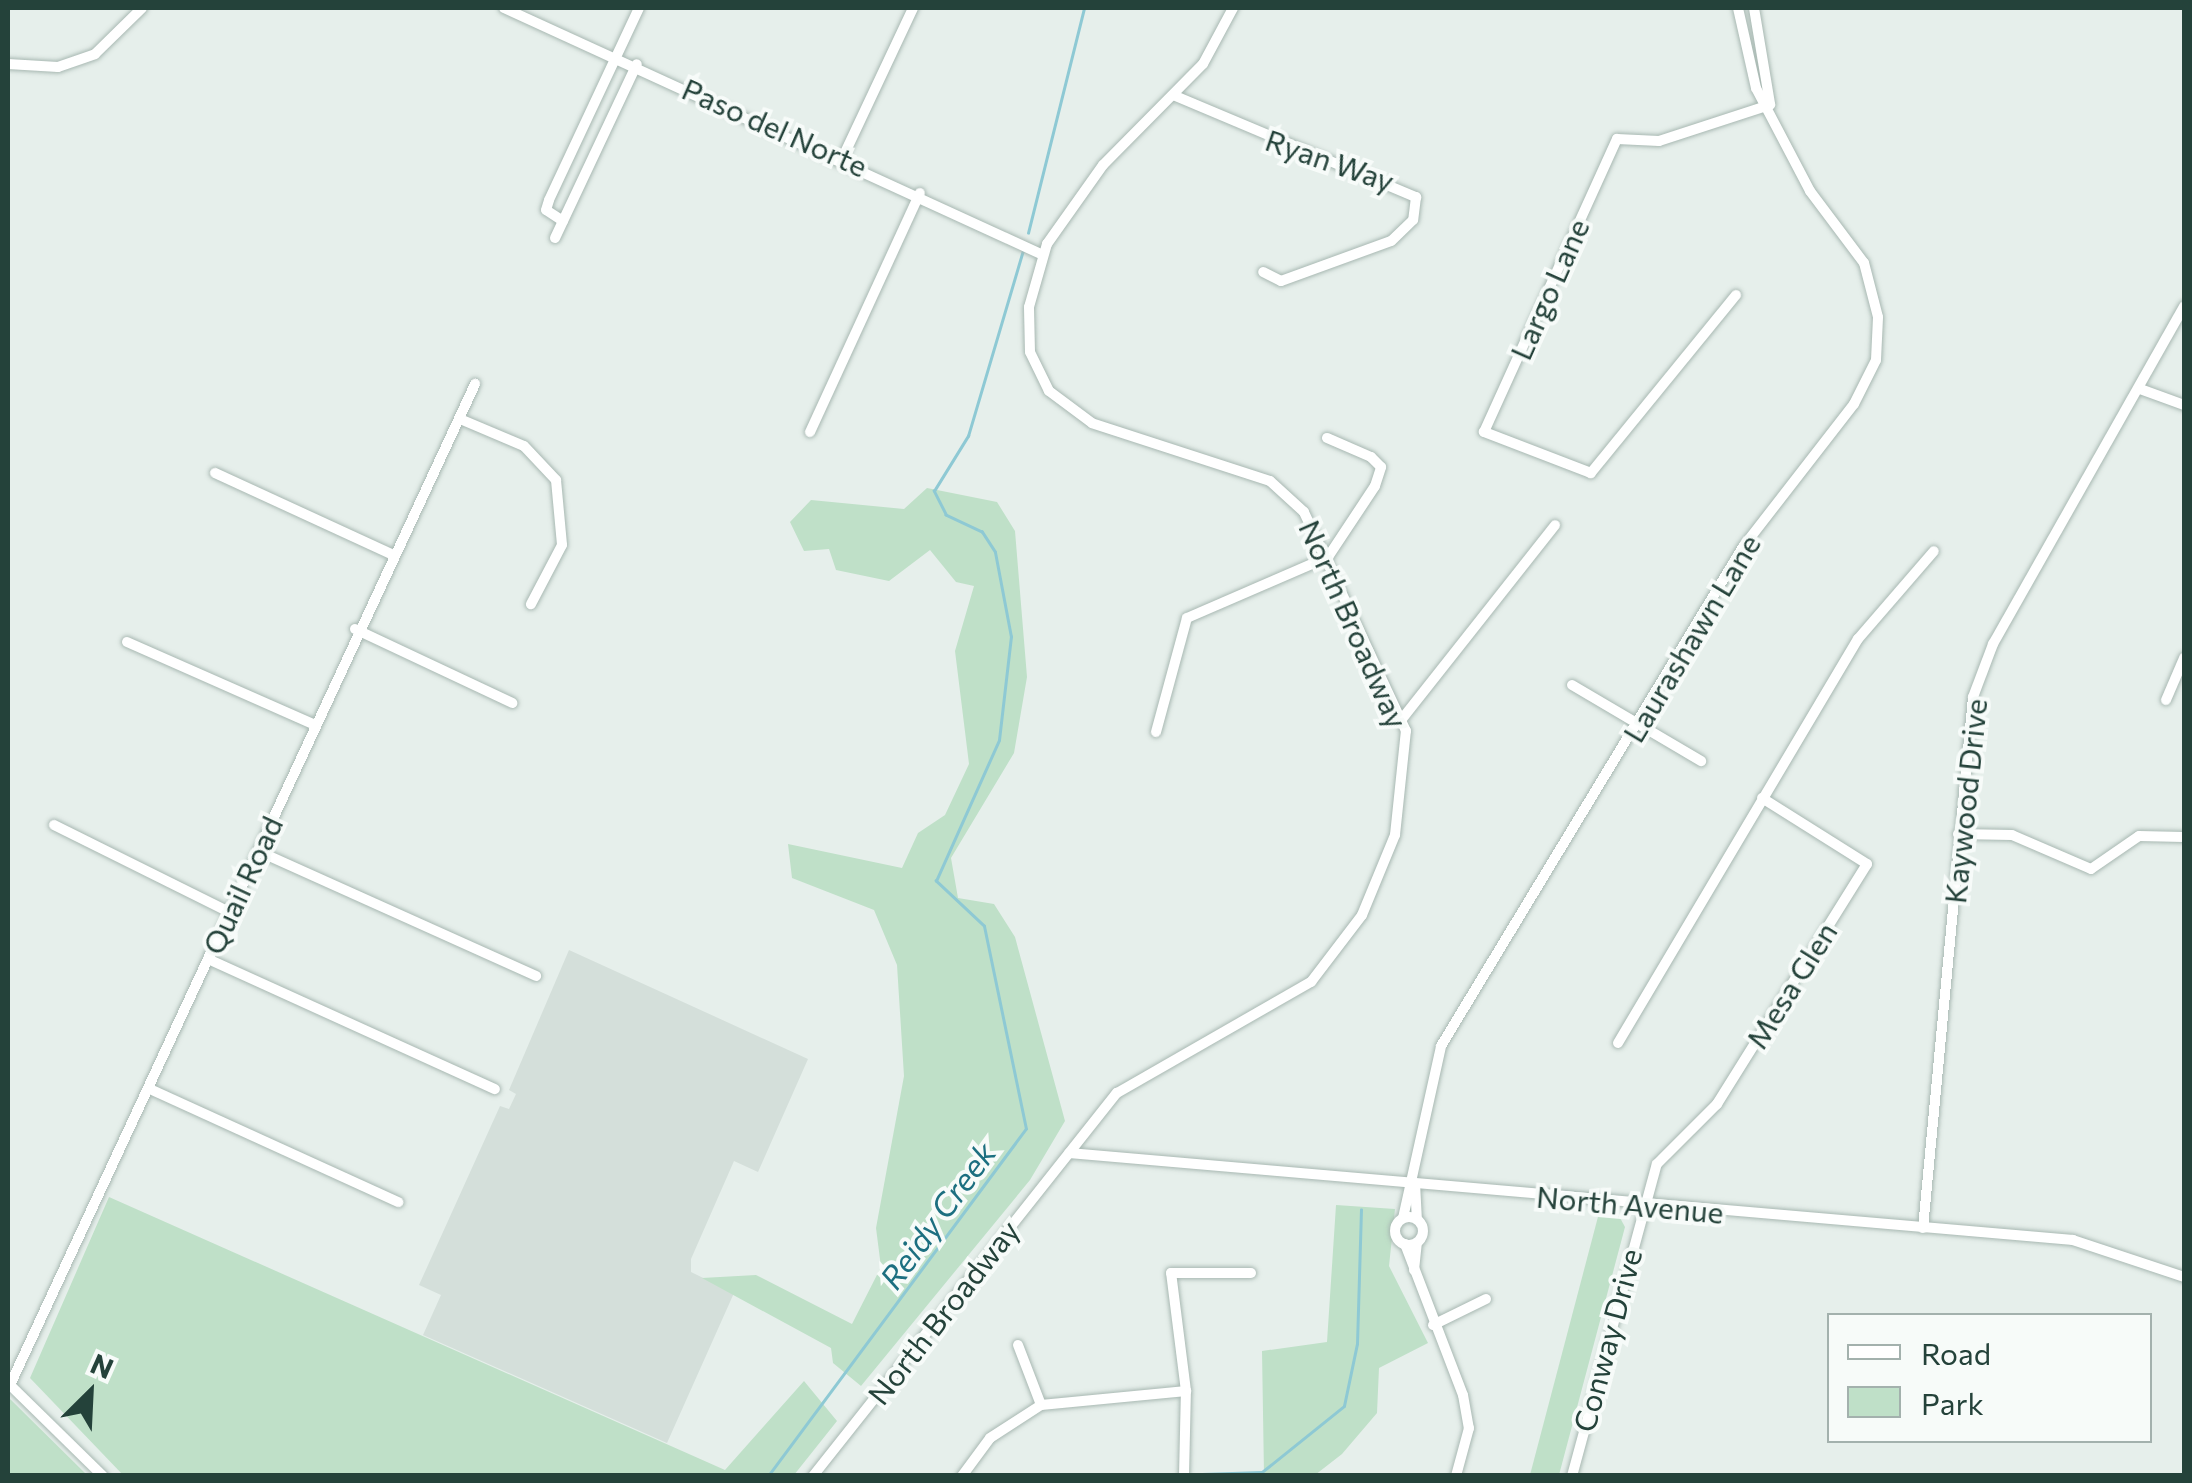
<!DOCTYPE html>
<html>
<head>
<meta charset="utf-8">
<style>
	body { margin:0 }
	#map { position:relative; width:2192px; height:1483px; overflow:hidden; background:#e6efeb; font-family:Commissioner,sans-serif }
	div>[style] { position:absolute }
	.built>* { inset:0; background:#d4dfda }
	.green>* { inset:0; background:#bfe0c8 }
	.stream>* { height:2.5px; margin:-1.25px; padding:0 1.25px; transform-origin:1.25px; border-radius:1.25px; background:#8ec9d4 }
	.roads { filter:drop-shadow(0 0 2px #a8b8b2) drop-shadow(0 0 2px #a8b8b2) }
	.minor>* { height:10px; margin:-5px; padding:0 5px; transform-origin:5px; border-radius:5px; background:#fff }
	.minor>.ring { margin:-5px; padding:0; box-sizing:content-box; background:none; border:10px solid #fff; border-radius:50% }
	span { translate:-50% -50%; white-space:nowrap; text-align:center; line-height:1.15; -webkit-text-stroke:8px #f7fbf9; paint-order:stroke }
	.street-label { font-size:30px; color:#24423a }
	.water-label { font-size:32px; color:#1c6f80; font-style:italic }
	.frame { position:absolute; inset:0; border:10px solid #24423a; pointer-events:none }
	.legend { position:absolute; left:1827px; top:1313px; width:325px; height:130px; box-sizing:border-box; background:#f7fbf9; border:2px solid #a3b1ad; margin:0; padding:12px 18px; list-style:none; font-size:30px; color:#24423a }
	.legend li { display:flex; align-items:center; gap:20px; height:50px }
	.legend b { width:50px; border:2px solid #a3b1ad }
	.north { position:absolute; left:40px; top:1343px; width:100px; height:100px; -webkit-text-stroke:8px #f7fbf9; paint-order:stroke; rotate:24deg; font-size:28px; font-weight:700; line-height:40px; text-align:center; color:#24423a }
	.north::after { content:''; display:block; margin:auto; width:35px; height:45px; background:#24423a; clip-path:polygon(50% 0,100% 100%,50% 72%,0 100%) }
</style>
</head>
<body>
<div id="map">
	<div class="built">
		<div style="clip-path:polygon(569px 950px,808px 1059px,758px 1172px,734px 1161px,691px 1259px,691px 1272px,734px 1293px,667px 1443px,423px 1335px,441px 1295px,419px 1285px,500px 1106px,509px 1109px,516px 1094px,509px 1090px)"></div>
	</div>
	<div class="green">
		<div style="clip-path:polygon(927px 488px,997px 502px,1015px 531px,1027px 677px,1014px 753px,951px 858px,958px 898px,994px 904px,1015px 937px,1065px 1121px,1030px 1180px,861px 1386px,833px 1363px,831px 1348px,702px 1278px,756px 1275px,852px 1324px,881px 1267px,876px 1228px,904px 1076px,897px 965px,874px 910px,792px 878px,788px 844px,902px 868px,918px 833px,945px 815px,969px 764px,955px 651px,974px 586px,956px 582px,930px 550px,889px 581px,836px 570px,829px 549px,804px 551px,790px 522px,811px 500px,904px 509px)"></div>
		<div style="clip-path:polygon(109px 1197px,725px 1470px,804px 1381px,837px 1421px,794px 1475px,123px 1475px,30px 1378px)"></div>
		<div style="clip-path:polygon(1336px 1205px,1395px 1209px,1389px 1266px,1428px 1343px,1379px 1368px,1377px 1413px,1342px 1454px,1315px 1475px,1264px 1475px,1262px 1351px,1327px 1342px)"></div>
		<div style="clip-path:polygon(1599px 1213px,1619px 1216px,1625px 1227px,1559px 1475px,1530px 1475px)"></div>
		<div style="clip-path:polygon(8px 1397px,87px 1475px,8px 1475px)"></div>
	</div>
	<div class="stream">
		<div style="left:1028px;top:233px;width:232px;rotate:-76deg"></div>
		<div style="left:1202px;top:1474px;width:60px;rotate:-1.9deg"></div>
		<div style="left:1262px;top:1472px;width:105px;rotate:-38.8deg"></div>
		<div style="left:1344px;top:1406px;width:63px;rotate:-78.2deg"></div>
		<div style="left:1357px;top:1344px;width:134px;rotate:-88.3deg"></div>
		<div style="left:768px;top:1476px;width:432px;rotate:-53.4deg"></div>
		<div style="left:1026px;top:1129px;width:207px;rotate:-101.7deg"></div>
		<div style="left:984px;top:926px;width:66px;rotate:-136.8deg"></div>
		<div style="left:936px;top:881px;width:154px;rotate:-65.9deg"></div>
		<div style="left:999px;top:740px;width:104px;rotate:-83.4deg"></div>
		<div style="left:1011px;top:637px;width:86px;rotate:-100.7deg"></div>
		<div style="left:995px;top:552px;width:24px;rotate:-123deg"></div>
		<div style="left:982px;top:532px;width:40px;rotate:-155deg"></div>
		<div style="left:946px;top:515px;width:27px;rotate:-117deg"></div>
		<div style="left:934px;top:491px;width:65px;rotate:-58.3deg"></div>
		<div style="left:968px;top:436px;width:194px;rotate:-73.5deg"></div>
	</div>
	<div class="roads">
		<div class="minor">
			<div style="left:504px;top:8px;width:593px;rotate:24.62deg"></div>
			<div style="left:1754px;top:8px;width:97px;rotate:80.5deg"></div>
			<div style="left:8px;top:64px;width:50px;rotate:3.4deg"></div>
			<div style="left:58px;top:67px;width:39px;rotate:-19deg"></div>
			<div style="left:95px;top:54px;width:66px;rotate:-44.4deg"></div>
			<div style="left:1173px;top:95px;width:264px;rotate:22.8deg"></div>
			<div style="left:1416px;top:197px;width:23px;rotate:97deg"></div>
			<div style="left:1413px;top:220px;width:30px;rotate:136deg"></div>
			<div style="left:1391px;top:241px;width:117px;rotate:160deg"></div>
			<div style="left:1281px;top:281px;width:20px;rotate:-153deg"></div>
			<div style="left:843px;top:157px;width:165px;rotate:-64.8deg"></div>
			<div style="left:563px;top:221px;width:20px;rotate:-147deg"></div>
			<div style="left:546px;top:210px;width:10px;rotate:-73deg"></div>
			<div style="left:549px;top:200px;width:212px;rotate:-64.9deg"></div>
			<div style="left:555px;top:238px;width:192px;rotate:-64.8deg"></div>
			<div style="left:1736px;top:295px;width:230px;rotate:129.2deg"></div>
			<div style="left:1591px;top:473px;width:115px;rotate:-159deg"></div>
			<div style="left:1484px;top:432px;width:322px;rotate:-65.6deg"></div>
			<div style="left:1617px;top:139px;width:42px;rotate:2.7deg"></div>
			<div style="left:1659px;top:141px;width:117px;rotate:-18deg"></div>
			<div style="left:2140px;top:389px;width:47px;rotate:20deg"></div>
			<div style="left:460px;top:419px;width:69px;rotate:22.9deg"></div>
			<div style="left:524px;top:446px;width:47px;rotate:46.7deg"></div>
			<div style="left:556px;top:480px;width:65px;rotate:84.7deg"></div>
			<div style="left:562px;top:545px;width:67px;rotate:117.7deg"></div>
			<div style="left:810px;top:432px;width:263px;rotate:-65.3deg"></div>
			<div style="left:215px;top:473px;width:194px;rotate:24.7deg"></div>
			<div style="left:355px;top:629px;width:174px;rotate:25.2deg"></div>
			<div style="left:127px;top:642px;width:206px;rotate:23.8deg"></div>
			<div style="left:1572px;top:685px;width:150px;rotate:30.5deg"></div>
			<div style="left:2166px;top:700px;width:46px;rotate:-66.8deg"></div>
			<div style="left:1402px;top:719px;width:247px;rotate:-51.7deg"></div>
			<div style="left:1156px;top:732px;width:118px;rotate:-74.8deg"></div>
			<div style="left:1187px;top:618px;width:154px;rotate:-23.4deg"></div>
			<div style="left:1328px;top:557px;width:85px;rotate:-56.5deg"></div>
			<div style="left:1375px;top:486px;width:20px;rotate:-72deg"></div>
			<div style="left:1381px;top:467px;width:14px;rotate:-135deg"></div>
			<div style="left:1371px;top:457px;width:48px;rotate:-156.6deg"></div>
			<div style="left:54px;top:825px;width:195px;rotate:26.4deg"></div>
			<div style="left:1958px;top:834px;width:54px;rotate:1.1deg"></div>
			<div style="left:2012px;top:835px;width:86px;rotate:23.3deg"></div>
			<div style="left:2091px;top:869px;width:58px;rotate:-34.5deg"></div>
			<div style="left:2139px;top:836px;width:45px;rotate:1.3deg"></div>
			<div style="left:258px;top:851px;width:305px;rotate:24.2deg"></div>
			<div style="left:208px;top:959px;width:315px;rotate:24.4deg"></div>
			<div style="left:1618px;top:1043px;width:470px;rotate:-59.3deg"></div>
			<div style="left:1858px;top:639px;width:116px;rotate:-49.2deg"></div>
			<div style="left:150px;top:1089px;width:273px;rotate:24.5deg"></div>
			<div style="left:1069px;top:1153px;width:1008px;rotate:4.95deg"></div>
			<div style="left:2073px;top:1240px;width:117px;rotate:18.4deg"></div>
			<div style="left:1415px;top:1183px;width:36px;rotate:87deg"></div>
			<div class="ring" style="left:1395px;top:1217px;width:18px;height:18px"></div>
			<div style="left:1403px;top:1218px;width:176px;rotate:-77.5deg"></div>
			<div style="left:1441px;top:1046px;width:583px;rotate:-58.82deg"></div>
			<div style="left:1743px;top:547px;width:181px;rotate:-52.2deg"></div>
			<div style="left:1854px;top:404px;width:49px;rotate:-63.4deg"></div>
			<div style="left:1876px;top:360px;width:43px;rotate:-87.3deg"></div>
			<div style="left:1878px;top:317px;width:56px;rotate:-104.5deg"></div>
			<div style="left:1864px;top:263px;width:90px;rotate:-126.9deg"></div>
			<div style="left:1810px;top:191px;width:116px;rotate:-117.7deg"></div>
			<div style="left:1756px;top:88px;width:82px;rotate:-102.7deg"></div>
			<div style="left:1923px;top:1228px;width:533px;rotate:-84.62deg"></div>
			<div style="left:1973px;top:697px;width:57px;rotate:-69.3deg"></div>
			<div style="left:1993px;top:644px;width:388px;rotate:-60.5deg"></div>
			<div style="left:1405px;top:1244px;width:162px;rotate:69deg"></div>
			<div style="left:1463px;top:1395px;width:34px;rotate:80deg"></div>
			<div style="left:1469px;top:1428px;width:50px;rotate:105.2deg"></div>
			<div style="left:1414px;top:1270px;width:27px;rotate:-84deg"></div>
			<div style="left:1433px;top:1325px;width:59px;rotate:-26.1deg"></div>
			<div style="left:1018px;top:1345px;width:64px;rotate:69deg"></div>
			<div style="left:8px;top:1383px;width:133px;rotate:44.4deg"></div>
			<div style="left:10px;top:1385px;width:1104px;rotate:-65.08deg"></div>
			<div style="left:813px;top:1476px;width:489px;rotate:-51.6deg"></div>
			<div style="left:1117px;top:1093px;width:224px;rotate:-29.8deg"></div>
			<div style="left:1311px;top:982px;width:84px;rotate:-52.7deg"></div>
			<div style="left:1362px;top:915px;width:87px;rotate:-67.6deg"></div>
			<div style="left:1395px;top:835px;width:105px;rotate:-84deg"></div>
			<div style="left:1406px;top:731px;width:242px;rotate:-115deg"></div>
			<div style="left:1304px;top:512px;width:46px;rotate:-137.6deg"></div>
			<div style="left:1270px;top:481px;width:187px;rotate:-162deg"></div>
			<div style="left:1092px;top:423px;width:54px;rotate:-143.3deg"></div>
			<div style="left:1049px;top:391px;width:43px;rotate:-116deg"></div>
			<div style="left:1030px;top:352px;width:45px;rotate:-91.3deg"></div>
			<div style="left:1029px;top:307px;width:66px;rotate:-74.1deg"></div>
			<div style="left:1047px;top:244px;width:97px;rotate:-54.7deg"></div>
			<div style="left:1103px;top:165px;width:142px;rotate:-45.3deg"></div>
			<div style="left:1203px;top:64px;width:64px;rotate:-61.8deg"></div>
			<div style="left:962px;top:1476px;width:47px;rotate:-53.6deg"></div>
			<div style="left:990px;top:1438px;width:61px;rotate:-32.9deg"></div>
			<div style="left:1041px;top:1405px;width:146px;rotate:-5.5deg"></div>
			<div style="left:1184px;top:1476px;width:85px;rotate:-88.7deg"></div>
			<div style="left:1186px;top:1391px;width:119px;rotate:-97.2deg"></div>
			<div style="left:1171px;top:1273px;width:80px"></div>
			<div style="left:1572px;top:1476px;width:323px;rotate:-74.8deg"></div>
			<div style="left:1657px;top:1164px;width:85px;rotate:-45deg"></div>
			<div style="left:1717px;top:1104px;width:283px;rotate:-58deg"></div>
			<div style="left:1867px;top:864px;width:124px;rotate:-147.8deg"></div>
		</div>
	</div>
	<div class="street-label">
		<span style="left:775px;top:127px;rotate:24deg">Paso del Norte</span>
		<span style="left:1330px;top:160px;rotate:19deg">Ryan Way</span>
		<span style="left:1549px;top:289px;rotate:-66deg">Largo Lane</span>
		<span style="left:1354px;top:624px;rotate:66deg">North Broadway</span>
		<span style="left:1691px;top:638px;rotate:-59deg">Laurashawn Lane</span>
		<span style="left:1965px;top:801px;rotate:-84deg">Kaywood Drive</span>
		<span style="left:242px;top:885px;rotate:-65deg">Quail Road</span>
		<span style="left:1791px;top:985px;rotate:-58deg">Mesa Glen</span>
		<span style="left:1630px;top:1204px;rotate:5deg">North Avenue</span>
		<span style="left:943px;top:1312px;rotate:-52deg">North Broadway</span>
		<span style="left:1607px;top:1340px;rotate:-75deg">Conway Drive</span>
	</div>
	<div class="water-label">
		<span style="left:937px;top:1215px;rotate:-54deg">Reidy Creek</span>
	</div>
	<div class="frame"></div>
	<ul class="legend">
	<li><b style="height:12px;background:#fff"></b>Road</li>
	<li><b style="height:28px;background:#bfe0c8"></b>Park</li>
	</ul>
	<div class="north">N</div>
</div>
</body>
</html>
